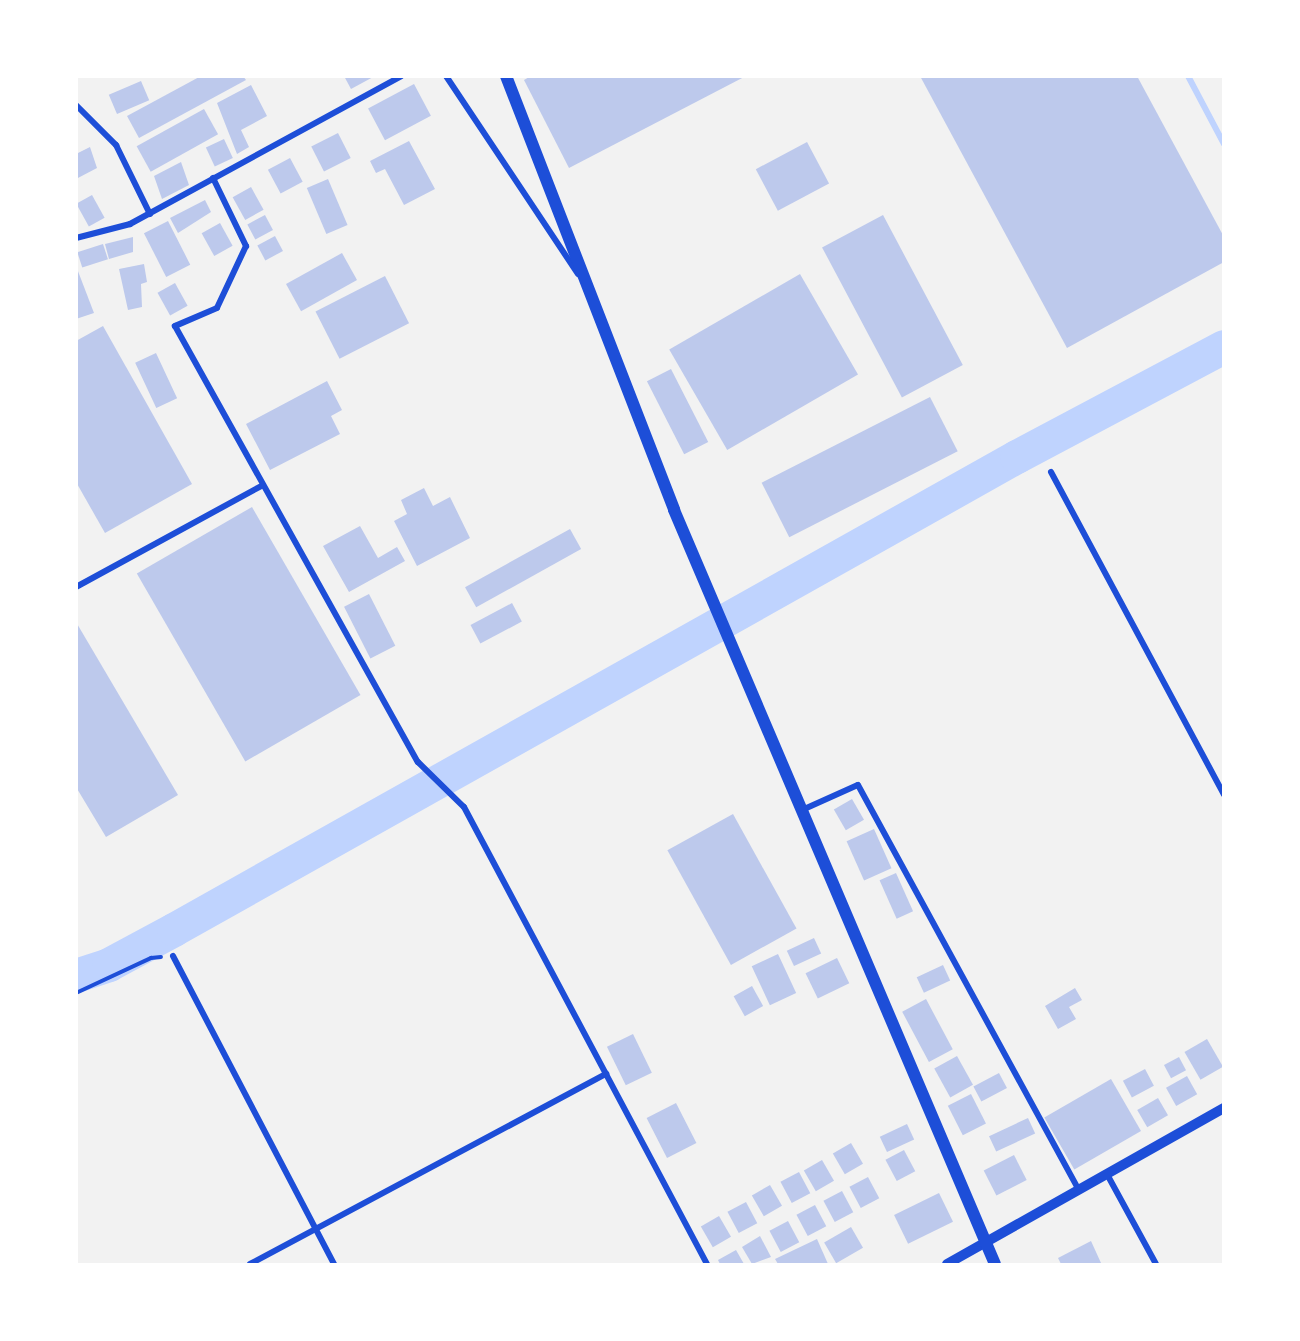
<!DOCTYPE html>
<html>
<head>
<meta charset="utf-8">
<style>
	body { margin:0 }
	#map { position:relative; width:1300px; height:1341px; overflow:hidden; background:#f2f2f2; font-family:Montserrat,sans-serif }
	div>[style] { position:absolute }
	.stream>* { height:6px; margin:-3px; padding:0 3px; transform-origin:3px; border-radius:3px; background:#bfd3fe }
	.river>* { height:34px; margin:-17px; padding:0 17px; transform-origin:17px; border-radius:17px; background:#bfd3fe }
	.building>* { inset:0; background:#bdc9ec; transform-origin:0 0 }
	.path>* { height:4px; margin:-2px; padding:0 2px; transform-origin:2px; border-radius:2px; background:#1d4ed8 }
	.minor>* { height:6px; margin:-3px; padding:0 3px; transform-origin:3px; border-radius:3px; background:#1d4ed8 }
	.tertiary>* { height:10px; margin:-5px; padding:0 5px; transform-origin:5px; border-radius:5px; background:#1d4ed8 }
	.secondary>* { height:12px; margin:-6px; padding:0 6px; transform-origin:6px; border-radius:6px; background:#1d4ed8 }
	span { translate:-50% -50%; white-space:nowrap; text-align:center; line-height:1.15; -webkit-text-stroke:6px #fff; paint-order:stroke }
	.frame { position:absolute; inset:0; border:78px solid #fff; pointer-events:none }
</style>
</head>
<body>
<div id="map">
	<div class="stream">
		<div style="left:1188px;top:76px;width:77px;rotate:62.1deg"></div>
	</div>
	<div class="river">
		<div style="left:76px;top:976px;width:35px;rotate:-18deg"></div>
		<div style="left:109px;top:965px;width:74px;rotate:-28.3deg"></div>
		<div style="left:174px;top:930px;width:967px;rotate:-29.3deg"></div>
		<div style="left:1017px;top:457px;width:234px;rotate:-28deg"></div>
	</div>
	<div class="building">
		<div style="clip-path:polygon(201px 76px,243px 76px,246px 80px,139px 138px,127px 116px)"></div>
		<div style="clip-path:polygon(344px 76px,375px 76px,351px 89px)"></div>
		<div style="clip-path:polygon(531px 76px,746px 76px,569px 168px,524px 80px)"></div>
		<div style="clip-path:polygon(920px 76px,1137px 76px,1224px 237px,1224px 262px,1067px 348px)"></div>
		<div style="left:141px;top:81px;width:21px;height:35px;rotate:67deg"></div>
		<div style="left:414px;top:84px;width:36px;height:52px;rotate:62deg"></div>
		<div style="clip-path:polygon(251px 85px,267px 116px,241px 130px,249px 147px,237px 154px,217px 103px)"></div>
		<div style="left:204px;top:109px;width:29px;height:77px;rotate:61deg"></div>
		<div style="left:338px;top:133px;width:28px;height:30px;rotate:63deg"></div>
		<div style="left:224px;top:139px;width:21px;height:20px;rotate:65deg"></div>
		<div style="clip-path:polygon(409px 141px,435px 189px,404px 205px,385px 169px,376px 173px,370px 161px)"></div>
		<div style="left:807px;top:142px;width:47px;height:58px;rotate:62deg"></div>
		<div style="clip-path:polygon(90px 147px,97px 168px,76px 179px,76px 154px)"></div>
		<div style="left:290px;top:158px;width:27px;height:25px;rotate:62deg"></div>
		<div style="clip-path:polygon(181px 162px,189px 185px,162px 199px,154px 176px)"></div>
		<div style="left:328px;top:179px;width:50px;height:23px;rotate:67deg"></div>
		<div style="left:251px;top:187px;width:26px;height:21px;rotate:61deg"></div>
		<div style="left:92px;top:195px;width:26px;height:18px;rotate:61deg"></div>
		<div style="clip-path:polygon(205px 200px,211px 212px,178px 233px,170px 218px)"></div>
		<div style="left:265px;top:215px;width:17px;height:20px;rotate:62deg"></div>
		<div style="left:883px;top:215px;width:170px;height:69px;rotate:62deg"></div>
		<div style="left:168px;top:221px;width:49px;height:27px;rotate:63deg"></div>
		<div style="left:220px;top:223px;width:26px;height:21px;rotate:61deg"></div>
		<div style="left:275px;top:236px;width:17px;height:20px;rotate:62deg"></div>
		<div style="clip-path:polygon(133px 237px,133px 252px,109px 259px,105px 244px)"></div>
		<div style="left:103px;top:244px;width:16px;height:27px;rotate:72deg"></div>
		<div style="left:342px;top:253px;width:31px;height:64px;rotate:61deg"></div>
		<div style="clip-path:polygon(144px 264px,147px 282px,141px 284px,142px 307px,128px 310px,119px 269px)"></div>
		<div style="clip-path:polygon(76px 266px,94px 313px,76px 319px)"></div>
		<div style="left:800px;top:274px;width:116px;height:151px;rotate:60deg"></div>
		<div style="left:385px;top:276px;width:53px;height:78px;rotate:63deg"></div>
		<div style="left:175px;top:283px;width:26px;height:20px;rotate:61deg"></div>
		<div style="clip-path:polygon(103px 326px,192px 484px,105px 533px,76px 482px,76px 341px)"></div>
		<div style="left:156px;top:353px;width:50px;height:23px;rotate:65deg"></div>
		<div style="left:671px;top:369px;width:82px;height:27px;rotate:63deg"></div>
		<div style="clip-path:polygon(327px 381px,342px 410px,331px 416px,340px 434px,270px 470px,246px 424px)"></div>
		<div style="left:930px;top:397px;width:61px;height:189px;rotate:63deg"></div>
		<div style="clip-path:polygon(424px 488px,433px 506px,450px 497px,470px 538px,417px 566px,394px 521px,407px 514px,401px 500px)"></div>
		<div style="left:252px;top:507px;width:217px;height:133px;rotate:60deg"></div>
		<div style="clip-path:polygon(360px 526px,378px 558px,397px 547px,405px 561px,349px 592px,323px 546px)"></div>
		<div style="left:570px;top:529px;width:23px;height:120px;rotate:61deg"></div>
		<div style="left:369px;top:594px;width:58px;height:28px;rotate:63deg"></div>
		<div style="left:512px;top:603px;width:21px;height:47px;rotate:62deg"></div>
		<div style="clip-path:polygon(76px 622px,178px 795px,106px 837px,76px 787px)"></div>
		<div style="left:852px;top:799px;width:24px;height:21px;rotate:60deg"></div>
		<div style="left:733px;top:814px;width:131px;height:75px;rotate:61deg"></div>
		<div style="left:874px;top:829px;width:43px;height:30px;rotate:66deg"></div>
		<div style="left:896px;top:873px;width:42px;height:18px;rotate:66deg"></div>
		<div style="left:814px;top:938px;width:17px;height:30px;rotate:65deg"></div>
		<div style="left:778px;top:954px;width:43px;height:29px;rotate:65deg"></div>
		<div style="left:837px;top:958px;width:28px;height:35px;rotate:64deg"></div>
		<div style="left:943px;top:965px;width:17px;height:29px;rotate:65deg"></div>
		<div style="left:752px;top:986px;width:23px;height:21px;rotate:61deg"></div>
		<div style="clip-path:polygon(1075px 988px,1082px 1000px,1069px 1007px,1076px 1019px,1058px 1029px,1045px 1006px)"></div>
		<div style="left:926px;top:999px;width:57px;height:27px;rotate:62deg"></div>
		<div style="left:633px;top:1034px;width:43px;height:29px;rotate:64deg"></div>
		<div style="left:1207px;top:1039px;width:32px;height:26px;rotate:60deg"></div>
		<div style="left:957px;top:1056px;width:33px;height:26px;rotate:61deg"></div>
		<div style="left:1179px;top:1057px;width:15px;height:17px;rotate:62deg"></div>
		<div style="left:1145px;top:1069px;width:19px;height:25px;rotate:62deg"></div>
		<div style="left:999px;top:1073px;width:17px;height:29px;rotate:62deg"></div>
		<div style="left:1187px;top:1076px;width:21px;height:24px;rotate:61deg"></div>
		<div style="left:1111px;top:1079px;width:60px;height:77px;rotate:60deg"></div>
		<div style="left:971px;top:1094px;width:33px;height:26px;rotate:63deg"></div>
		<div style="left:1158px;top:1098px;width:20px;height:24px;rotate:60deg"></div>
		<div style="left:676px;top:1103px;width:45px;height:33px;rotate:63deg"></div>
		<div style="left:1028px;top:1118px;width:17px;height:43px;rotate:65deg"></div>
		<div style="left:907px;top:1124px;width:17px;height:30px;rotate:65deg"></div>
		<div style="left:851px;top:1143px;width:24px;height:21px;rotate:60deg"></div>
		<div style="left:904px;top:1150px;width:24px;height:21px;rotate:62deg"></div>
		<div style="left:1014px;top:1155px;width:28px;height:34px;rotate:63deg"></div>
		<div style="left:822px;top:1160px;width:24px;height:21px;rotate:60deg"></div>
		<div style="left:799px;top:1172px;width:24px;height:21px;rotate:62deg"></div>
		<div style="left:868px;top:1177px;width:24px;height:21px;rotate:62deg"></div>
		<div style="left:770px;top:1185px;width:24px;height:21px;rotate:60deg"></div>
		<div style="left:842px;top:1191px;width:24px;height:21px;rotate:62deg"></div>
		<div style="left:939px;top:1193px;width:32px;height:50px;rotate:64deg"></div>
		<div style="left:746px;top:1202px;width:24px;height:21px;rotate:62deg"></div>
		<div style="left:815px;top:1205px;width:24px;height:21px;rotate:62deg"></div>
		<div style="left:719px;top:1216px;width:24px;height:21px;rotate:60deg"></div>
		<div style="left:788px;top:1221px;width:24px;height:21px;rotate:62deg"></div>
		<div style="left:851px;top:1227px;width:24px;height:31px;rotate:60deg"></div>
		<div style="clip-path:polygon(760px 1236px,771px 1257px,752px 1264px,742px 1247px)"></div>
		<div style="clip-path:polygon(817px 1239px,828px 1264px,778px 1264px,775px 1259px)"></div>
		<div style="clip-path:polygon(1091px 1241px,1101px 1263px,1061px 1264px,1058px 1258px)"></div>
		<div style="clip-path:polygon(736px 1250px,744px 1264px,720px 1264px,718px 1260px)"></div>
	</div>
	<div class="path">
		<div style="left:76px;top:993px;width:83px;rotate:-25deg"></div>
		<div style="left:151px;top:958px;width:10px;rotate:-6deg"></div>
	</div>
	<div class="minor">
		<div style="left:446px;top:76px;width:238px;rotate:56.3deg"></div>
		<div style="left:76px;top:105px;width:57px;rotate:45deg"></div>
		<div style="left:116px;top:145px;width:77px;rotate:63.8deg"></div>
		<div style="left:213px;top:178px;width:76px;rotate:64.1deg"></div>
		<div style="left:246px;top:246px;width:68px;rotate:115.1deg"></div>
		<div style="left:217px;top:308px;width:46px;rotate:156.8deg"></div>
		<div style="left:175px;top:326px;width:499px;rotate:60.9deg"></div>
		<div style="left:418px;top:762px;width:64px;rotate:44.4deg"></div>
		<div style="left:464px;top:807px;width:518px;rotate:62deg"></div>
		<div style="left:76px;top:238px;width:56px;rotate:-14.5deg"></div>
		<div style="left:130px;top:224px;width:309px;rotate:-28.6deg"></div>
		<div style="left:1051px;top:472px;width:366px;rotate:61.8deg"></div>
		<div style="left:76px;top:587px;width:213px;rotate:-28.6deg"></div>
		<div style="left:802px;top:810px;width:61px;rotate:-24.1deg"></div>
		<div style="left:858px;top:785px;width:462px;rotate:61.4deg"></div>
		<div style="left:173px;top:956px;width:348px;rotate:62.4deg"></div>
		<div style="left:1108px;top:1176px;width:100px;rotate:61.4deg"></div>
		<div style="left:250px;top:1264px;width:404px;rotate:-28.1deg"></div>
	</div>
	<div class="tertiary">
		<div style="left:947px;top:1264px;width:318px;rotate:-29.4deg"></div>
	</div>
	<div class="secondary">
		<div style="left:506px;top:76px;width:465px;rotate:68.8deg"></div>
		<div style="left:674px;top:510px;width:819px;rotate:66.94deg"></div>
	</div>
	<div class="frame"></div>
</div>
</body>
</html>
